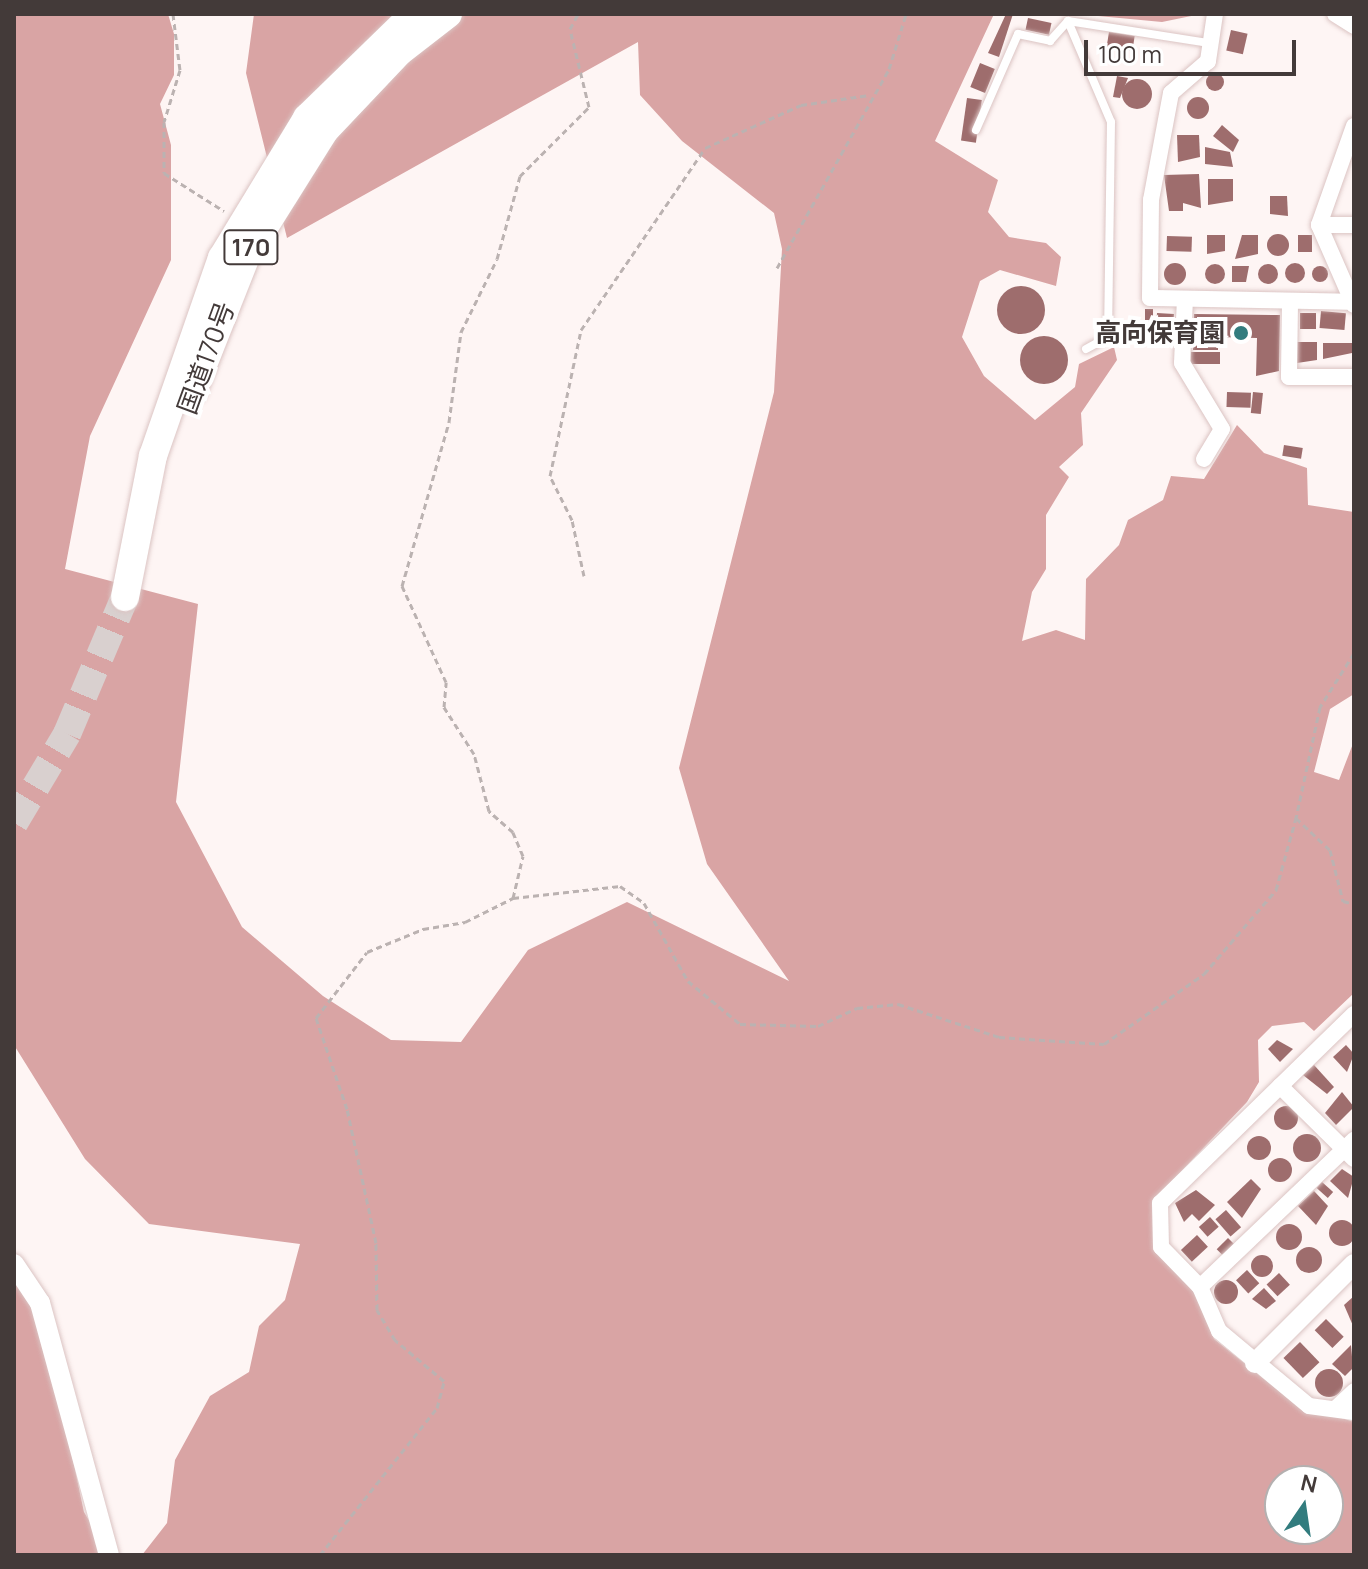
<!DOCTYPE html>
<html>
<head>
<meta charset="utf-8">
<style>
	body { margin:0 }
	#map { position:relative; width:1368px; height:1569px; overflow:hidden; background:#fef5f4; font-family:Manrope,"Noto Sans JP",sans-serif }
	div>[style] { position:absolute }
	.forest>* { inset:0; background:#d9a4a4 }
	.building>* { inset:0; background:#9e6d6d; transform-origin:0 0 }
	.round { border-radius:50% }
	.trunk-tunnel>* { height:28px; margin-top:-14px; transform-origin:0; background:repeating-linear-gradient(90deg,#d9d0cf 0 28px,transparent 0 42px) }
	.path>* { height:3px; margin-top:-1.5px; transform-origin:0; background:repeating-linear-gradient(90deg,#bbb2b1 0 6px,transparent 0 10px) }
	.roads { filter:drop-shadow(0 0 2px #dbc4c3) drop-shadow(0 0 2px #dbc4c3) }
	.service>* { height:8px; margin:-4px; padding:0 4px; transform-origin:4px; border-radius:4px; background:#fff }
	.minor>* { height:16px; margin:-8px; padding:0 8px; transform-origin:8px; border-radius:8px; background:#fff }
	.tertiary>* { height:20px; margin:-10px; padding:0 10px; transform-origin:10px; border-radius:10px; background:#fff }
	.trunk>* { height:28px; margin:-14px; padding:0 14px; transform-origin:14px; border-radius:14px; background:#fff }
	.dots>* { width:22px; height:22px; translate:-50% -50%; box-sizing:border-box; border:4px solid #fff; border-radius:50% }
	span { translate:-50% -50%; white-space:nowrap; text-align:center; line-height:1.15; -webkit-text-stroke:8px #fff; paint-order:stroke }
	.shield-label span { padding:2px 6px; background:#fff; border:2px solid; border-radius:6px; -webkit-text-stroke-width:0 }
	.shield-label { font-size:24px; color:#433a39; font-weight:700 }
	.poi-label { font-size:26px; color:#433a39; font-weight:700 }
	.right { translate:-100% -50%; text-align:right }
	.street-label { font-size:26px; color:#433a39 }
	.frame { position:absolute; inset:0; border:16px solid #433a39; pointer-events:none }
	.north { position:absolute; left:1264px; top:1465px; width:80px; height:80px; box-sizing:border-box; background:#fff; border:2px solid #b4b0b0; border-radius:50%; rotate:13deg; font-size:22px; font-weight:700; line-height:32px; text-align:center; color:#433a39 }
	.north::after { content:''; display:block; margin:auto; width:28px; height:36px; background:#327c7e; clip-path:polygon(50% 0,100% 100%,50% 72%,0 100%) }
	.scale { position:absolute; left:1084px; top:40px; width:212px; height:36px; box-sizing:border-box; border:4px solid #433a39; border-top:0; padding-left:10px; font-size:24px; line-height:28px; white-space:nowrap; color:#433a39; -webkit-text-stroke:6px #fff; paint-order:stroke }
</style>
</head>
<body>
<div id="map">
	<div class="forest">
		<div style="clip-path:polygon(evenodd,14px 14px,168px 14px,174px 34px,174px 75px,160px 104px,171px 145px,171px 260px,90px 436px,65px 569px,198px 604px,176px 802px,242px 927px,323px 996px,391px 1040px,461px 1042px,528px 950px,627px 902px,789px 981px,707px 864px,679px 768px,774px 392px,782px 249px,774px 213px,682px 141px,640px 95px,638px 42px,287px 238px,246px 73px,254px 14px,994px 14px,935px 141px,998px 180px,988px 212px,1009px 237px,1046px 243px,1061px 257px,1056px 286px,1000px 270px,980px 281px,962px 337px,984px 376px,1035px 420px,1075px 387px,1079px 364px,1114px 347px,1117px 360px,1081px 413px,1083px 445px,1059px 467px,1069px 477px,1046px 515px,1046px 569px,1032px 592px,1022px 641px,1056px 630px,1085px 640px,1086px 579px,1119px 545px,1128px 520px,1163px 500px,1171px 476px,1204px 479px,1237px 425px,1264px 453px,1307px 468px,1308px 505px,1354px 512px,1354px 694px,1330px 709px,1314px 772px,1339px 780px,1354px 741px,1354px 993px,1314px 1031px,1304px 1022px,1272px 1026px,1258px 1040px,1259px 1082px,1247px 1102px,1152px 1202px,1156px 1250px,1194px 1292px,1214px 1339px,1294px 1403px,1354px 1422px,1354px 1555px,142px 1555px,167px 1523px,175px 1460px,210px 1396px,249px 1372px,259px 1326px,285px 1300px,300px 1244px,149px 1224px,85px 1159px,14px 1045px,14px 14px,1280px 1481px,1328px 1481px,1328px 1529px,1280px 1529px,1280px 1481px)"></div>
		<div style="clip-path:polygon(1077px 14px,1201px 14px,1162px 22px)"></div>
		<div style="clip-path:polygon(14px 1282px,42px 1315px,84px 1512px,109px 1555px,14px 1555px)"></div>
	</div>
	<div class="building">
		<div style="clip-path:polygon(1013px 14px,999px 57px,988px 53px,1006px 14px)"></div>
		<div style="left:1028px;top:18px;width:24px;height:12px;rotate:12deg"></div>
		<div style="left:1231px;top:30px;width:17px;height:21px;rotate:13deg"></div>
		<div style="left:1109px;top:32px;width:26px;height:15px;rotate:9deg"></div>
		<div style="left:980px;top:63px;width:16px;height:26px;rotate:22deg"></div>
		<div class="round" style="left:1206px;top:73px;width:18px;height:18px"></div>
		<div style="clip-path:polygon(1117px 76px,1128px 78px,1120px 98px,1113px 97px)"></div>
		<div class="round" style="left:1122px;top:79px;width:30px;height:30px"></div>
		<div class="round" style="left:1187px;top:97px;width:22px;height:22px"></div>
		<div style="left:967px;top:98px;width:15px;height:43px;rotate:8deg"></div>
		<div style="clip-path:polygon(1222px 125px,1239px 140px,1233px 152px,1213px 136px)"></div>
		<div style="clip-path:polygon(1177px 135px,1199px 135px,1200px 157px,1178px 162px)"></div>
		<div style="clip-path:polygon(1205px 147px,1230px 152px,1233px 167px,1205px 164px)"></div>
		<div style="clip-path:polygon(1199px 174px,1201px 208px,1183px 203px,1183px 211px,1169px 211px,1164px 175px)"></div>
		<div style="clip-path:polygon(1208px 179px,1233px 179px,1233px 201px,1208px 205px)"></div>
		<div style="clip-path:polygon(1270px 196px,1287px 196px,1288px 216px,1270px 214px)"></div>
		<div class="round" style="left:1267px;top:234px;width:22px;height:22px"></div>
		<div style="clip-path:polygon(1207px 235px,1225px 235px,1225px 251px,1207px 254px)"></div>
		<div style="clip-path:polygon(1242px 235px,1258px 235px,1258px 254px,1235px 259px)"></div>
		<div style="left:1298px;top:235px;width:14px;height:17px"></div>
		<div style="left:1167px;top:236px;width:25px;height:15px;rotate:2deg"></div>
		<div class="round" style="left:1285px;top:263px;width:20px;height:20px"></div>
		<div class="round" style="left:1164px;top:263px;width:22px;height:22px"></div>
		<div class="round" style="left:1258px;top:264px;width:20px;height:20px"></div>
		<div class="round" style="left:1205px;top:264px;width:20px;height:20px"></div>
		<div class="round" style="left:1312px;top:266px;width:16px;height:16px"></div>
		<div style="clip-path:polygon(1232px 266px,1249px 266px,1246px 282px,1232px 282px)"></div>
		<div class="round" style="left:997px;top:286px;width:48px;height:48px"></div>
		<div style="left:1145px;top:309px;width:8px;height:16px"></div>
		<div style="left:1321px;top:311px;width:25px;height:17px;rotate:5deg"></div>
		<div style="left:1157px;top:313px;width:17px;height:24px;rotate:3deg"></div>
		<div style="left:1300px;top:313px;width:16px;height:16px"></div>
		<div style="clip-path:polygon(1194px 314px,1280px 315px,1279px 371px,1256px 376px,1257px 338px,1218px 337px,1218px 350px,1193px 350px)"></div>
		<div class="round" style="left:1020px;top:336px;width:48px;height:48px"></div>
		<div style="clip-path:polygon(1297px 342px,1317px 342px,1317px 360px,1297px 363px)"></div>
		<div style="clip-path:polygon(1323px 343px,1352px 343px,1352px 353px,1323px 359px)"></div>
		<div style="left:1191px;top:352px;width:29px;height:12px"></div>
		<div style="left:1227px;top:392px;width:24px;height:15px;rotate:2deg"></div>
		<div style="left:1253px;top:392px;width:10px;height:21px;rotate:6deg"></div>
		<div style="left:1284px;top:445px;width:19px;height:11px;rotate:9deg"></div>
		<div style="clip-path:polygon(1277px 1040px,1293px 1049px,1280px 1062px,1268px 1049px)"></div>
		<div style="clip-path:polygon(1346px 1045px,1354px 1054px,1347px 1072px,1333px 1057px)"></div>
		<div style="clip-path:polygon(1314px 1065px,1334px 1087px,1327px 1094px,1303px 1075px)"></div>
		<div style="clip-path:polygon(1342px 1092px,1354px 1107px,1336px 1125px,1325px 1113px)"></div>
		<div class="round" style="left:1274px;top:1106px;width:24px;height:24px"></div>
		<div class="round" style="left:1293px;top:1134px;width:28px;height:28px"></div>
		<div class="round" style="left:1247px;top:1136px;width:24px;height:24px"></div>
		<div class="round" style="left:1268px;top:1158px;width:24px;height:24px"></div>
		<div style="clip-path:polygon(1342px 1169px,1354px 1177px,1348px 1198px,1330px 1181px)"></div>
		<div style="clip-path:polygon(1251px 1179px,1261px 1189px,1242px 1218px,1227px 1202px)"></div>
		<div style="left:1322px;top:1182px;width:15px;height:8px;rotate:42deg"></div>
		<div style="clip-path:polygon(1196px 1190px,1215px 1205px,1199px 1221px,1192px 1214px,1184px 1222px,1175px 1203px)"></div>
		<div style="clip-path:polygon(1314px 1191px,1328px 1206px,1316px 1225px,1298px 1206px)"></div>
		<div style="left:1226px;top:1210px;width:23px;height:14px;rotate:49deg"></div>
		<div style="left:1210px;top:1217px;width:13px;height:15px;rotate:48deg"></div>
		<div class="round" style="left:1329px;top:1220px;width:26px;height:26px"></div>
		<div class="round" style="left:1276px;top:1224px;width:26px;height:26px"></div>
		<div style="left:1197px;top:1235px;width:16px;height:22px;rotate:47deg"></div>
		<div style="left:1228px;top:1238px;width:11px;height:16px;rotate:45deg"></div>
		<div class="round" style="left:1296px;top:1247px;width:26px;height:26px"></div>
		<div class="round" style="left:1251px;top:1255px;width:22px;height:22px"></div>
		<div style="left:1247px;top:1270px;width:18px;height:15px;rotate:47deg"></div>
		<div style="left:1279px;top:1273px;width:16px;height:17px;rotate:47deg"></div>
		<div class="round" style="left:1214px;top:1280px;width:24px;height:24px"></div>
		<div style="clip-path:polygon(1264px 1288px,1276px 1301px,1266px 1309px,1252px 1299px)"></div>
		<div style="clip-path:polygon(1354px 1296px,1354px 1328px,1344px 1305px)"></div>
		<div style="left:1326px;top:1319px;width:25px;height:16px;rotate:45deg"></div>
		<div style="left:1300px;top:1342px;width:28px;height:23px;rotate:46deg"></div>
		<div style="clip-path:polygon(1351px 1345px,1353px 1368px,1345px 1376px,1332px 1364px)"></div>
		<div class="round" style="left:1315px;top:1369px;width:28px;height:28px"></div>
	</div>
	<div class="trunk-tunnel">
		<div style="left:14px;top:823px;width:104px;rotate:-59.2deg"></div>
		<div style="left:67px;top:734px;width:149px;rotate:-67.1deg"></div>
	</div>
	<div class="path">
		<div style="left:173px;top:14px;width:56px;rotate:82.9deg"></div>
		<div style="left:180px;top:70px;width:54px;rotate:107.1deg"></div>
		<div style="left:164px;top:122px;width:51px;rotate:90deg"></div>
		<div style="left:164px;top:173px;width:71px;rotate:32.3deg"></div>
		<div style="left:777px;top:268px;width:228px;rotate:-60.6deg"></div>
		<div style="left:889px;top:69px;width:58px;rotate:-72.8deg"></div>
		<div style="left:584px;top:576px;width:57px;rotate:-102.1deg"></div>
		<div style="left:572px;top:520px;width:49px;rotate:-116.6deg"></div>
		<div style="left:550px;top:476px;width:149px;rotate:-78deg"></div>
		<div style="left:581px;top:330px;width:220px;rotate:-55.7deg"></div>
		<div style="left:705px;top:148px;width:105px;rotate:-24.1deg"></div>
		<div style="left:801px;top:105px;width:69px;rotate:-8.4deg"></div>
		<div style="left:1354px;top:653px;width:64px;rotate:122.2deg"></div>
		<div style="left:1320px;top:707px;width:114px;rotate:102.2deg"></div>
		<div style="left:1296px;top:818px;width:47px;rotate:43.3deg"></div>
		<div style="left:1330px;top:850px;width:53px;rotate:75.7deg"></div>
		<div style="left:1343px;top:901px;width:11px;rotate:15deg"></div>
		<div style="left:513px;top:898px;width:43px;rotate:-76.6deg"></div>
		<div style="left:523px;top:856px;width:26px;rotate:-113deg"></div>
		<div style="left:513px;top:832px;width:32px;rotate:-139deg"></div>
		<div style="left:489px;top:811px;width:59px;rotate:-104.7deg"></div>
		<div style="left:474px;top:754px;width:56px;rotate:-122.6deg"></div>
		<div style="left:444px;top:707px;width:25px;rotate:-85deg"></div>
		<div style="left:446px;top:682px;width:106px;rotate:-114.6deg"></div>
		<div style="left:402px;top:586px;width:171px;rotate:-74deg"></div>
		<div style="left:449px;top:422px;width:91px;rotate:-82.4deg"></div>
		<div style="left:461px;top:332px;width:81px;rotate:-63.7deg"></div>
		<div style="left:497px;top:259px;width:86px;rotate:-74.5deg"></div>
		<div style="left:520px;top:176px;width:98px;rotate:-45deg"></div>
		<div style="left:589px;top:107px;width:80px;rotate:-103.7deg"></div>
		<div style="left:570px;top:29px;width:17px;rotate:-62deg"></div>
		<div style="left:320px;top:1555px;width:188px;rotate:-51.5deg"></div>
		<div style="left:437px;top:1408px;width:28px;rotate:-75deg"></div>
		<div style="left:444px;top:1381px;width:64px;rotate:-140.1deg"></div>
		<div style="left:395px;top:1340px;width:35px;rotate:-121deg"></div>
		<div style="left:377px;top:1310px;width:67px;rotate:-90.9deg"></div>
		<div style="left:376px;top:1243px;width:137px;rotate:-102.2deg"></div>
		<div style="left:347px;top:1109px;width:96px;rotate:-108.8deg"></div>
		<div style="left:316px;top:1018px;width:83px;rotate:-52.3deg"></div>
		<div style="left:367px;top:952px;width:61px;rotate:-22.3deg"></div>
		<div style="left:423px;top:929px;width:43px;rotate:-9.5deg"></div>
		<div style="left:465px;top:922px;width:54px;rotate:-26.6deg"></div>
		<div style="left:513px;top:898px;width:108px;rotate:-6.4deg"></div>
		<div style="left:620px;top:886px;width:29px;rotate:35deg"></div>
		<div style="left:644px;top:903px;width:90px;rotate:60.6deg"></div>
		<div style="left:688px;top:981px;width:67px;rotate:39.6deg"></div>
		<div style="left:740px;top:1024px;width:78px;rotate:1.5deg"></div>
		<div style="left:818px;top:1026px;width:43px;rotate:-24.8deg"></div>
		<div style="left:857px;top:1008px;width:41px;rotate:-5.6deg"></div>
		<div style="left:898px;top:1004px;width:106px;rotate:18.1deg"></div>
		<div style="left:999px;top:1037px;width:105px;rotate:3.8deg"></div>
		<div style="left:1104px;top:1044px;width:122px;rotate:-35deg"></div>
		<div style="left:1204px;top:974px;width:111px;rotate:-49.4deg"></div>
		<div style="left:1276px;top:890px;width:75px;rotate:-74.5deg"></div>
	</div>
	<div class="roads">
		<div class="service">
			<div style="left:976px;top:130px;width:105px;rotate:-66.4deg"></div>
			<div style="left:1018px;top:34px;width:33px;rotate:12deg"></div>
			<div style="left:1050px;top:41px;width:27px;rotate:-48deg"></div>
			<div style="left:1086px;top:349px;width:25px;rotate:-29deg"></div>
			<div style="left:1108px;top:337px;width:215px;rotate:-89.2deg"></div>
			<div style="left:1111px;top:122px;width:110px;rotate:-113.1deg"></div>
			<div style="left:1068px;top:21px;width:143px;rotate:8.9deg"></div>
		</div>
		<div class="minor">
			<div style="left:1215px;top:14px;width:48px;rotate:98.5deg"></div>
			<div style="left:1208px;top:61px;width:49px;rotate:139.1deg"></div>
			<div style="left:1171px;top:93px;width:109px;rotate:100.6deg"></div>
			<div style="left:1151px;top:200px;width:98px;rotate:90.6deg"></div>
			<div style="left:1150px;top:298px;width:204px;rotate:1.1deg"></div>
			<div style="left:1335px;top:14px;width:22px;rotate:32deg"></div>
			<div style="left:1354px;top:126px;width:105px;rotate:109.5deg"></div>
			<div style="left:1319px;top:225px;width:87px;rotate:66.4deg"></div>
			<div style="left:1319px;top:225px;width:35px"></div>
			<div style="left:1185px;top:299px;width:64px;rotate:92.7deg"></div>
			<div style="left:1182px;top:363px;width:77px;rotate:58.8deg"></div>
			<div style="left:1222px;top:429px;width:35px;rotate:121deg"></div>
			<div style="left:1290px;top:303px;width:74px;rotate:90.8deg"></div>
			<div style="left:1289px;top:377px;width:65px"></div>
			<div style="left:1354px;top:1014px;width:271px;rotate:135.7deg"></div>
			<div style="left:1160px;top:1203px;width:44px;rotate:88.7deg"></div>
			<div style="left:1161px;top:1247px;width:56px;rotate:45.7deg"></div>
			<div style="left:1200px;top:1287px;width:48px;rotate:66.6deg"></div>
			<div style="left:1219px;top:1331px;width:117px;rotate:39.8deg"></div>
			<div style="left:1309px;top:1406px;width:45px;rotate:7.6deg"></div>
			<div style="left:1280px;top:1086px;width:104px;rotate:44.6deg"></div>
			<div style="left:1200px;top:1287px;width:213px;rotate:-43.7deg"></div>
			<div style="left:1335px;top:1409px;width:26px;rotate:-43deg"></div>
		</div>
		<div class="tertiary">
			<div style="left:14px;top:1264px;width:47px;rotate:56.3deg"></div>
			<div style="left:40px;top:1303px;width:261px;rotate:74.7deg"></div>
			<div style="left:1255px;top:1363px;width:140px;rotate:-45deg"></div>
		</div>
		<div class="trunk">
			<div style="left:193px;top:390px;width:144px;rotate:-68.4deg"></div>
			<div style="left:246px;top:256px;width:149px;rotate:-57.9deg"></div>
			<div style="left:325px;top:130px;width:108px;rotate:-46.5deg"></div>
			<div style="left:399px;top:52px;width:62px;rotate:-37.8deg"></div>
			<div style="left:125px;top:597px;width:144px;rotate:-78.8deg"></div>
			<div style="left:153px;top:456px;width:210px;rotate:-70.8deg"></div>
			<div style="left:222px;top:258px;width:164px;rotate:-58.7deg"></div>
			<div style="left:307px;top:118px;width:149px;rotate:-44.2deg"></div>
		</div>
	</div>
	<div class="dots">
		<div style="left:1241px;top:333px;background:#327c7e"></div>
	</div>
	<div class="shield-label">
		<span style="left:251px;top:247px">170</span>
	</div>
	<div class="poi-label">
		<span class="right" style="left:1225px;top:333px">高向保育園</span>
	</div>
	<div class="street-label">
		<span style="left:206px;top:358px;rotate:-70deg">国道170号</span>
	</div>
	<div class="frame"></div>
	<div class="north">N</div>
	<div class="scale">100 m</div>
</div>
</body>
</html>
